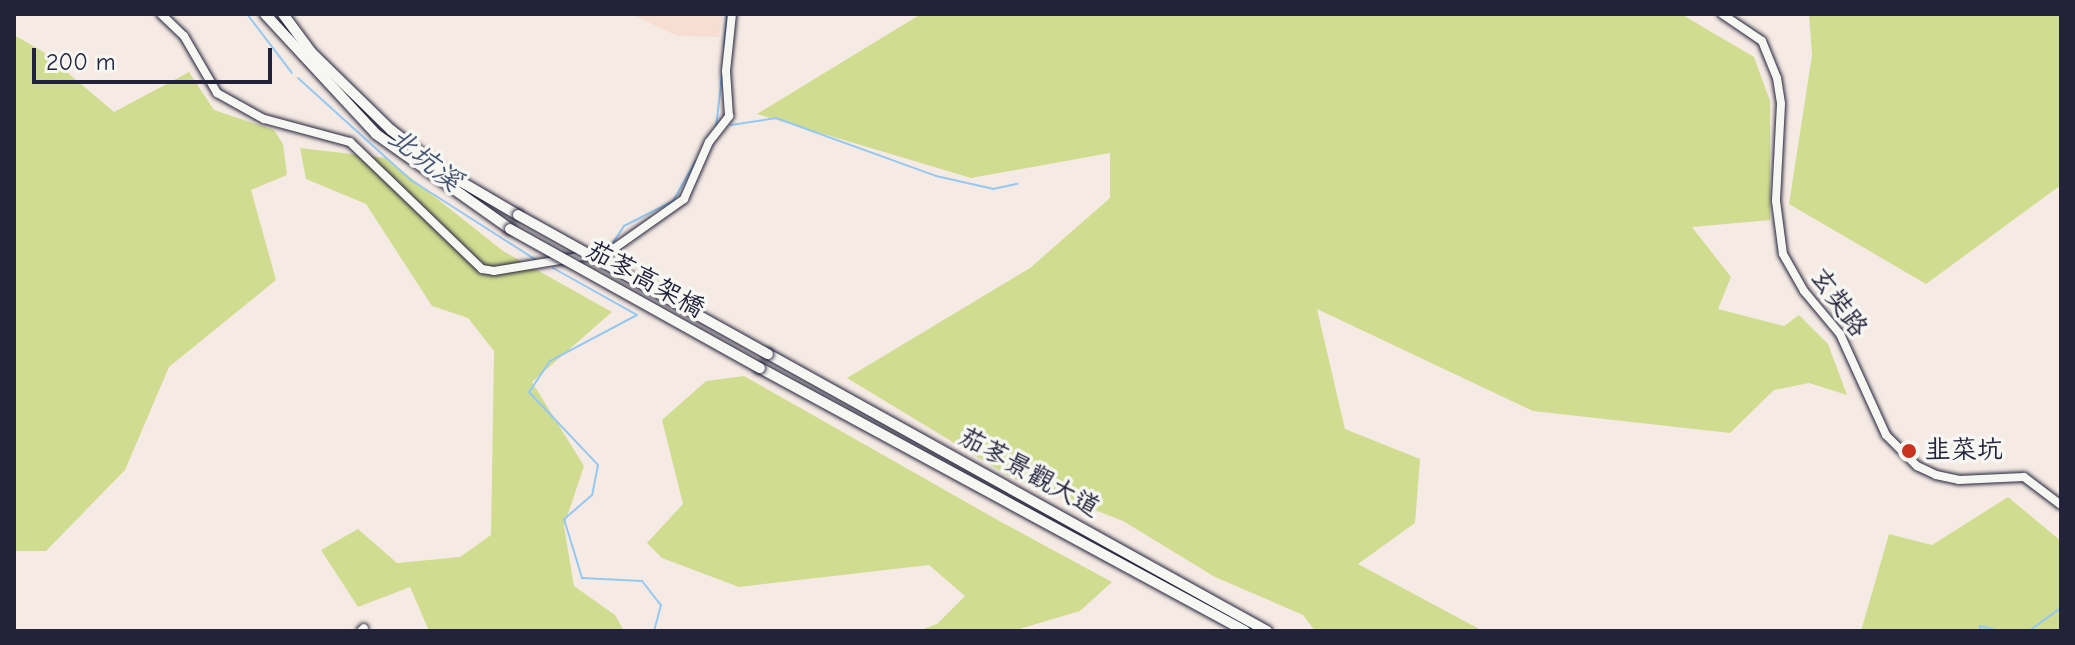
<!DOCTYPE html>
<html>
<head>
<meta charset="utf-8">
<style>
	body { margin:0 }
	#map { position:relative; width:2075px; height:645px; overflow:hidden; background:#f6ebe4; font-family:"Comic Neue","LXGW WenKai TC",sans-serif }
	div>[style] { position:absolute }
	.built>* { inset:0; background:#f6ded3 }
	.green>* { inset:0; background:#d0dd90 }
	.stream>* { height:2px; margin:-1px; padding:0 1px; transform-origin:1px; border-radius:1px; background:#96c8f2 }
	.roads { filter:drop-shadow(0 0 2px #22223b) drop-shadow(0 0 2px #22223b) }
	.minor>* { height:8px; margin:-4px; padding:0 4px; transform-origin:4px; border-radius:4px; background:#f6f6f2 }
	.tertiary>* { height:10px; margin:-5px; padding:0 5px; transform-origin:5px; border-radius:5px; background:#f6f6f2 }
	.bridges { filter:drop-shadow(0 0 2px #22223b) drop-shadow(0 0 2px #22223b) }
	.tertiary-bridge>* { height:10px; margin:-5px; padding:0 5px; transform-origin:5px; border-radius:5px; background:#f6f6f2 }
	.dots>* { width:22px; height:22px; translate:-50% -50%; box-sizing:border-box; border:4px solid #f6f6f2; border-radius:50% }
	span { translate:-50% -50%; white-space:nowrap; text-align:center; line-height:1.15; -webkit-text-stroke:7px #f6f6f2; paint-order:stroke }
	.street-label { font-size:26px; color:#22223b }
	.poi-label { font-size:26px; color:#22223b }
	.left { translate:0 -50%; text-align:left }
	.water-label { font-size:28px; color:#455472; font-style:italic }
	.frame { position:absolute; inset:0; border:16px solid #22223b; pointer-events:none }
	.scale { position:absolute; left:32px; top:48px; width:240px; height:36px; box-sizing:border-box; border:4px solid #22223b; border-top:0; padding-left:10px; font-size:24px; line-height:28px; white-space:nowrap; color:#22223b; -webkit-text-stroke:6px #f6f6f2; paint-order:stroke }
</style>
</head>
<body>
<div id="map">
	<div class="built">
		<div style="clip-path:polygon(631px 14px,722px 14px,719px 37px,677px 36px)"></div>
	</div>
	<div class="green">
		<div style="clip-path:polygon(921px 14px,1681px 14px,1754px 57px,1770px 101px,1770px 220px,1692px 227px,1731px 277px,1718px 309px,1784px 326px,1799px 315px,1828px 344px,1847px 395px,1809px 383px,1774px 390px,1730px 433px,1533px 411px,1317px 309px,1345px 429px,1420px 459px,1415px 523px,1358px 564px,1483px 631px,1315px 631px,1303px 615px,1215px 577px,1123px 521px,1012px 478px,847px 378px,1030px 268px,1110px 198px,1110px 153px,971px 178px,757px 114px)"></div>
		<div style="clip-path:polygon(1809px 14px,2061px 14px,2061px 185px,1926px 284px,1789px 204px,1812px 55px)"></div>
		<div style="clip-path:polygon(14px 35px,42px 51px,114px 112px,189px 72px,214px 110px,274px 130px,283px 144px,287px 175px,251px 190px,276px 280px,169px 367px,125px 470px,46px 551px,14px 551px)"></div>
		<div style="clip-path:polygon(300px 148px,386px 158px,503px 251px,612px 312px,532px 382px,584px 466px,564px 526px,574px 586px,615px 615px,624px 631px,429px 631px,410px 587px,358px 607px,321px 550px,358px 529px,397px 563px,460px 557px,491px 535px,494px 351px,468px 318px,432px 306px,366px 204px,306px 179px)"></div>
		<div style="clip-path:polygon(744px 376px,1003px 523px,1112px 582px,1080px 611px,1013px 631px,918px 631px,937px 624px,965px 596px,929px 565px,739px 587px,662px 558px,647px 543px,683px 504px,662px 420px,706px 381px)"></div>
		<div style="clip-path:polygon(2008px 497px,2061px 541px,2061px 631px,1861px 631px,1889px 534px,1932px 545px)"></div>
	</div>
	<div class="stream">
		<div style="left:247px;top:14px;width:74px;rotate:52.7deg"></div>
		<div style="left:724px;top:49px;width:35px;rotate:-85deg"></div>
		<div style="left:298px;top:78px;width:152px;rotate:42.1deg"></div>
		<div style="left:411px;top:180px;width:148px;rotate:32.6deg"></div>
		<div style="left:731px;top:125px;width:46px;rotate:-8.8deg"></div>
		<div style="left:776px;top:118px;width:170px;rotate:19.9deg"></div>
		<div style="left:936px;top:176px;width:58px;rotate:12.8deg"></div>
		<div style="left:993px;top:189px;width:25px;rotate:-12deg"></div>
		<div style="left:716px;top:127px;width:52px;rotate:-83.4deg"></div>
		<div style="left:611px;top:246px;width:24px;rotate:-57deg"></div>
		<div style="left:624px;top:226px;width:55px;rotate:-27deg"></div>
		<div style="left:673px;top:201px;width:46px;rotate:-60.1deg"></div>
		<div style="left:553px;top:268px;width:96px;rotate:29.2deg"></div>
		<div style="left:637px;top:315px;width:98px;rotate:152.1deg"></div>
		<div style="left:550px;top:361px;width:37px;rotate:124deg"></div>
		<div style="left:529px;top:392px;width:100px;rotate:46.6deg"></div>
		<div style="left:598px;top:465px;width:31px;rotate:101deg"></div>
		<div style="left:592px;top:495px;width:37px;rotate:139deg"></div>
		<div style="left:564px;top:519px;width:62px;rotate:73deg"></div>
		<div style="left:582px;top:578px;width:60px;rotate:2.9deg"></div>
		<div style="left:642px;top:581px;width:31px;rotate:52deg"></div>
		<div style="left:661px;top:605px;width:27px;rotate:105deg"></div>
		<div style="left:1979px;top:631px;width:5px;rotate:-79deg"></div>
		<div style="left:1980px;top:626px;width:21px;rotate:14deg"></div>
		<div style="left:2029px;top:631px;width:39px;rotate:-36deg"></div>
	</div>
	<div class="roads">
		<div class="minor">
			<div style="left:161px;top:14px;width:32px;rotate:44deg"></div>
			<div style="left:184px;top:36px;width:66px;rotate:59.9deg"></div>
			<div style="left:217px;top:93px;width:54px;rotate:29deg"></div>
			<div style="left:264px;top:119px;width:89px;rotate:15deg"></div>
			<div style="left:350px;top:142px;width:183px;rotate:43.9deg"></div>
			<div style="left:482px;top:269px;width:12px;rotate:9deg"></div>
			<div style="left:494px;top:271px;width:117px;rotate:-9.4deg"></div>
			<div style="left:609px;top:252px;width:92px;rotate:-35.2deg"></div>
			<div style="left:684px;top:199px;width:62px;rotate:-66.3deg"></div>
			<div style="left:709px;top:142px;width:33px;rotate:-52deg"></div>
			<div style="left:729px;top:116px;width:45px;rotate:-93.8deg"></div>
			<div style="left:726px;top:71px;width:57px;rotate:-84deg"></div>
			<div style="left:1722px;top:14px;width:48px;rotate:34deg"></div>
			<div style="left:1762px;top:41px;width:40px;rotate:68deg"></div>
			<div style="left:1777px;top:78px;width:26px;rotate:81deg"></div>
			<div style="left:1781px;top:104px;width:97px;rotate:93deg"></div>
			<div style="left:1776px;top:201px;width:53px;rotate:82.5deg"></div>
			<div style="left:1783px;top:254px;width:43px;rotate:60.4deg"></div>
			<div style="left:1804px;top:291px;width:56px;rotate:50.1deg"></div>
			<div style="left:1840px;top:334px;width:111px;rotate:65.5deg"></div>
			<div style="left:1886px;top:435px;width:44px;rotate:45deg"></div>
			<div style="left:1917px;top:466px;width:21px;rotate:25deg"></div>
			<div style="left:1936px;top:475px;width:24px;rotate:12deg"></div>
			<div style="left:1959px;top:480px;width:65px;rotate:-2.6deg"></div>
			<div style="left:2024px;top:477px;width:46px;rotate:37.1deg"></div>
			<div style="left:361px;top:631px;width:4px;rotate:-45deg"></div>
		</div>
		<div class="tertiary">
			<div style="left:265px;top:14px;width:163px;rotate:47.2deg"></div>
			<div style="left:376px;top:134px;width:164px;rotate:35.3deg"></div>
			<div style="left:283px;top:14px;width:47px;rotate:53.6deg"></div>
			<div style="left:311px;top:52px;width:112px;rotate:44.3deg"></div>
			<div style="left:391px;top:130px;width:72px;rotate:37.7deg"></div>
			<div style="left:448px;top:174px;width:81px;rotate:30.4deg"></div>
			<div style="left:768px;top:354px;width:571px;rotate:29.04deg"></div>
			<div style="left:760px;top:368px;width:552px;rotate:28.47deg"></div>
		</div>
	</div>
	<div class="bridges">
		<div class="tertiary-bridge">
			<div style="left:518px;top:215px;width:286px;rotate:29.1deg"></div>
			<div style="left:510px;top:229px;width:286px;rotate:29.1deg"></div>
		</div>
	</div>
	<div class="dots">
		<div style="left:1909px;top:451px;background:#c8321e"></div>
	</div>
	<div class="street-label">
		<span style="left:645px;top:280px;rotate:29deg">茄苳高架橋</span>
		<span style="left:1838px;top:303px;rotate:54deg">玄奘路</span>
		<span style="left:1029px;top:473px;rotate:29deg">茄苳景觀大道</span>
	</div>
	<div class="poi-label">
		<span class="left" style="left:1925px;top:451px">韭菜坑</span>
	</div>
	<div class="water-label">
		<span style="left:425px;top:159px;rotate:38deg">北坑溪</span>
	</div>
	<div class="frame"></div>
	<div class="scale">200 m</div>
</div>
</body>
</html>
